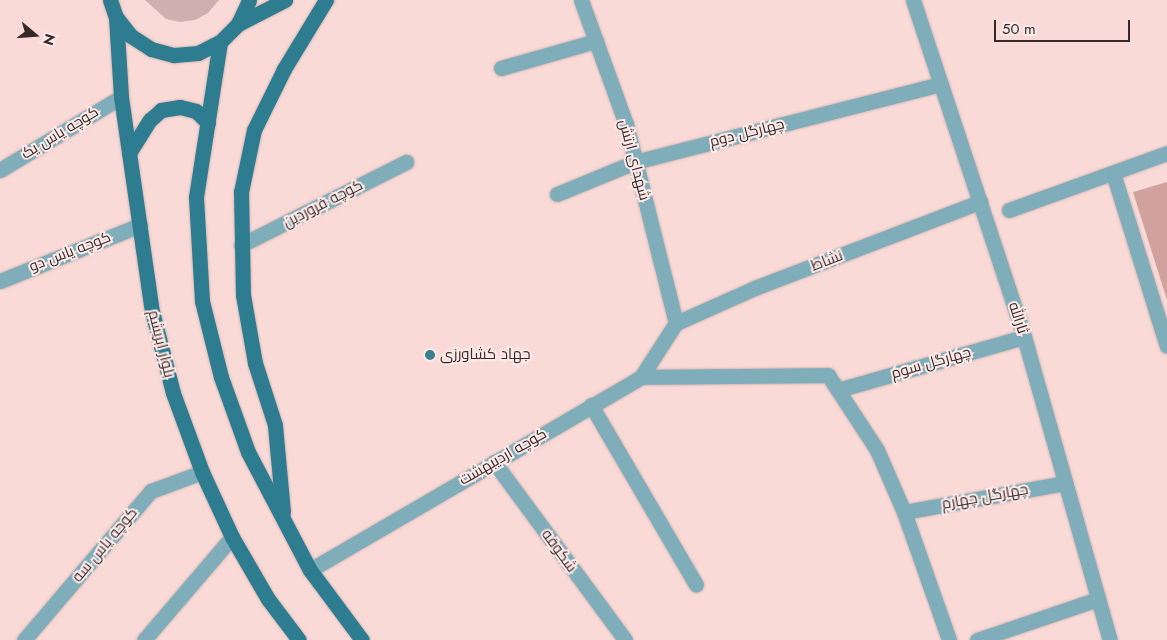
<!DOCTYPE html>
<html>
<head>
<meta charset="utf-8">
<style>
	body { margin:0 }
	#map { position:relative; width:1167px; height:640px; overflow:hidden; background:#f9dad7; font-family:Jost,Cairo,sans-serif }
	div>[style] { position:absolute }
	.green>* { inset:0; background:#ceb0ae }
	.forest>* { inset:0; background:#d1a19d }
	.roads { filter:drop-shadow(0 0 1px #d2b7b4) drop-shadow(0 0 1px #d2b7b4) }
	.minor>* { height:15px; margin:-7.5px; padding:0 7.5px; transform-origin:7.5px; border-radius:7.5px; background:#7fadba }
	.major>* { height:15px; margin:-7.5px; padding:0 7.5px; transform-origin:7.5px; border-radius:7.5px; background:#2e7c8f }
	.dots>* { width:14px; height:14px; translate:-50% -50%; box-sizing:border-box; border:2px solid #fdeae8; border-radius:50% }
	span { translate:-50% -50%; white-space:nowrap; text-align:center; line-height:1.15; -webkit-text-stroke:4px #fdeae8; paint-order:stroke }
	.street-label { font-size:15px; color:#362a29 }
	.poi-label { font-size:15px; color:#362a29 }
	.left { translate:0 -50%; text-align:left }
	.north { position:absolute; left:10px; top:10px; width:50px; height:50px; -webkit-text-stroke:4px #fdeae8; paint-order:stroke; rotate:108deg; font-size:14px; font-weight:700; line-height:20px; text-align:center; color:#362a29 }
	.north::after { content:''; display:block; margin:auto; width:18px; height:22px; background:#362a29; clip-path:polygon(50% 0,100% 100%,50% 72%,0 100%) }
	.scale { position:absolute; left:994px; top:20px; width:136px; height:22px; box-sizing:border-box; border:2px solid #362a29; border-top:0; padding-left:6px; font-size:15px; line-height:18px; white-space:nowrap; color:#362a29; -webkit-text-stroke:4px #fdeae8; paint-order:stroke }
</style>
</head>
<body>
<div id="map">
	<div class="green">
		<div style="clip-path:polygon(145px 0,219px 0,208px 13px,195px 20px,181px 22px,166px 19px)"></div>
	</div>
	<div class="forest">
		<div style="clip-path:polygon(1167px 182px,1167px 300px,1133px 192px)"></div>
	</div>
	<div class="roads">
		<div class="minor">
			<div style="left:581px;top:0;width:132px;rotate:70.1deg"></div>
			<div style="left:626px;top:124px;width:205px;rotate:75.9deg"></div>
			<div style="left:913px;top:0;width:343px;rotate:71.7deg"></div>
			<div style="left:1021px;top:326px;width:326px;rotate:74.2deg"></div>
			<div style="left:501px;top:68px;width:99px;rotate:-15.9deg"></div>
			<div style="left:0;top:170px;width:141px;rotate:-31.1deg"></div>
			<div style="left:1113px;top:173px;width:181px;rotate:72.7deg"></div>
			<div style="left:557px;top:194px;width:84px;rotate:-22.3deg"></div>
			<div style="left:635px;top:162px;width:315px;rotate:-14.3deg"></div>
			<div style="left:1009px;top:210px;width:168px;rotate:-19.8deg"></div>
			<div style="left:241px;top:245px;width:185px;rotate:-26.7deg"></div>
			<div style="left:0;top:281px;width:151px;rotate:-21.8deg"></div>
			<div style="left:676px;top:323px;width:89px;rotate:-24deg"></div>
			<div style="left:757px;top:287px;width:239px;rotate:-20.9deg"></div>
			<div style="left:641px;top:377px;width:187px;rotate:-0.6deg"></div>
			<div style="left:828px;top:375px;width:90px;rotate:56.8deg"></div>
			<div style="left:877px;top:450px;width:68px;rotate:66.5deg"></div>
			<div style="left:904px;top:512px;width:136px;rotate:70.6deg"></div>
			<div style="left:838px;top:390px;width:193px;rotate:-15.9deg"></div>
			<div style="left:591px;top:405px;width:208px;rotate:59.7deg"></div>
			<div style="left:494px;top:462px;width:221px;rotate:53.6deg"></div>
			<div style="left:904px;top:512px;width:164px;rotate:-10.2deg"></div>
			<div style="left:310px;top:570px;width:383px;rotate:-30.2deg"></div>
			<div style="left:641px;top:377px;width:64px;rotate:-57.1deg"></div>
			<div style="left:24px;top:640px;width:196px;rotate:-49.6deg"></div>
			<div style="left:151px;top:491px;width:54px;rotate:-20.4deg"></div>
			<div style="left:144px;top:640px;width:135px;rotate:-49.5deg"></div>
			<div style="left:977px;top:640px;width:128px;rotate:-18.7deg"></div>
		</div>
		<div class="major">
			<div style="left:110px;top:0;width:18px;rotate:71deg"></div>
			<div style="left:116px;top:17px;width:24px;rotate:52deg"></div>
			<div style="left:131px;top:36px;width:24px;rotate:33deg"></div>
			<div style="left:151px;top:49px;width:24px;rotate:15deg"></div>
			<div style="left:174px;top:55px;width:24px;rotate:-5deg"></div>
			<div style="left:198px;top:53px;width:25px;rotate:-27deg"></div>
			<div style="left:220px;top:42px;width:25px;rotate:-45deg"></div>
			<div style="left:238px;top:24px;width:26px;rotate:-65deg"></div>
			<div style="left:116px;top:17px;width:80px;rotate:86.4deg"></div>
			<div style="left:121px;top:97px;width:216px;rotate:81.8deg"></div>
			<div style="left:152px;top:311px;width:85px;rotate:75.6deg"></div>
			<div style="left:173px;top:393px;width:84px;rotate:69.8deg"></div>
			<div style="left:202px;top:472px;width:72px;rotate:65.2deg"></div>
			<div style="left:232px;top:537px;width:72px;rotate:59.9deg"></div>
			<div style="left:268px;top:599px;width:51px;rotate:52.9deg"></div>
			<div style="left:238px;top:24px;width:53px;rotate:-27.1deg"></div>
			<div style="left:220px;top:42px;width:157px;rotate:98.8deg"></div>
			<div style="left:196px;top:197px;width:104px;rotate:86.7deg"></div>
			<div style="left:202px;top:301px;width:78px;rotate:76deg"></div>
			<div style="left:221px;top:377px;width:80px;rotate:70.2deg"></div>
			<div style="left:248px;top:452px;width:133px;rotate:62.3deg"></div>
			<div style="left:310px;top:570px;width:87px;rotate:53.4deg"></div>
			<div style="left:129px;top:153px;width:39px;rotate:-58deg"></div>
			<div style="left:150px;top:120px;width:15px;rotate:-42deg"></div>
			<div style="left:161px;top:110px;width:19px;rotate:-9deg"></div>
			<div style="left:180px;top:107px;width:16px;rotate:14deg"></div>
			<div style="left:196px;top:111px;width:17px;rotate:45deg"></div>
			<div style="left:283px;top:512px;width:87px;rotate:-95.3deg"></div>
			<div style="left:275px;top:425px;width:65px;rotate:-107.9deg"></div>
			<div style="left:255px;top:363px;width:69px;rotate:-100deg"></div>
			<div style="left:243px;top:295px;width:103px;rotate:-91.1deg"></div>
			<div style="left:241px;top:192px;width:63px;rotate:-78.2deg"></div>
			<div style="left:254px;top:130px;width:68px;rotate:-63.8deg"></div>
			<div style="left:284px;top:69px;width:81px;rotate:-58.7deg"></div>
		</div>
	</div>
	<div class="dots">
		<div style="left:430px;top:355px;background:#3b7e8f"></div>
	</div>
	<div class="street-label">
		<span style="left:60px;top:133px;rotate:-31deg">کوچه یاس یک</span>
		<span style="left:747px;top:133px;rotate:-14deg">چهارگل دوم</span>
		<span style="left:634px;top:160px;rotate:75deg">شهدای ارتش</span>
		<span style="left:323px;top:204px;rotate:-27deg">کوچه فروردین</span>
		<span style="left:70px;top:252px;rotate:-21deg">کوچه یاس دو</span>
		<span style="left:827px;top:261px;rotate:-21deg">نشاط</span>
		<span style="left:1018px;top:318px;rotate:72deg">ثارالله</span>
		<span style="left:161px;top:344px;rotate:76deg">بلوار ابریشم</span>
		<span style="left:931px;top:363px;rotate:-16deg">چهارگل سوم</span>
		<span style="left:503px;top:457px;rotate:-30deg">کوچه اردیبهشت</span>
		<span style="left:985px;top:497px;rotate:-10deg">چهارگل چهارم</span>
		<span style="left:105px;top:545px;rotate:-50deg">کوچه یاس سه</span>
		<span style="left:559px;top:551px;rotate:54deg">شکوفه</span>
	</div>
	<div class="poi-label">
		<span class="left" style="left:440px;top:355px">جهاد کشاورزی</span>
	</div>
	<div class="north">N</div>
	<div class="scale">50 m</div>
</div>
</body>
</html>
